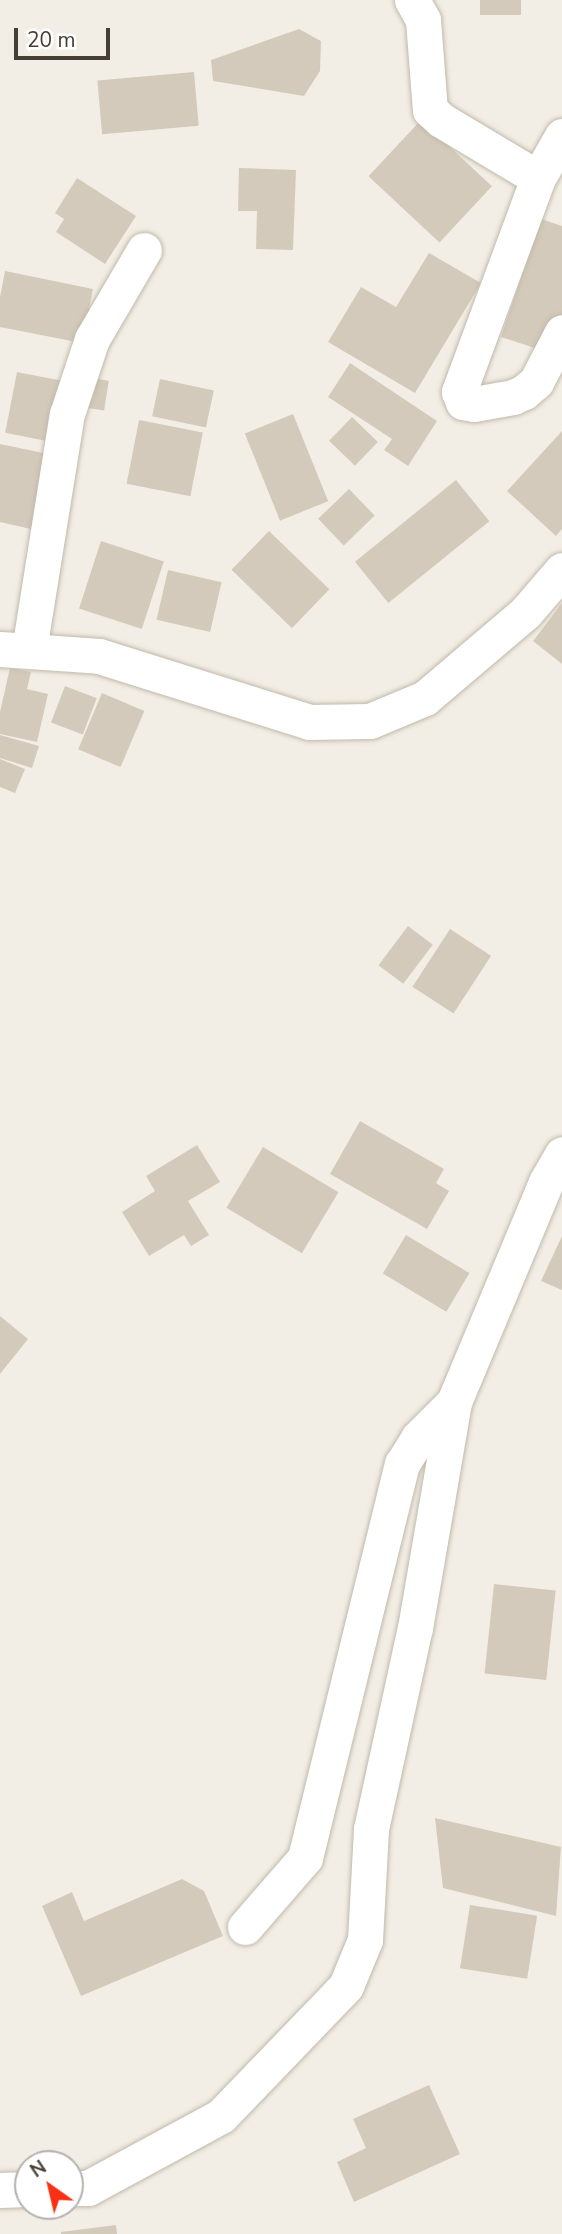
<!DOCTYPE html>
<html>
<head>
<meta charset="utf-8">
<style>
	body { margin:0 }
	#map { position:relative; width:562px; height:2234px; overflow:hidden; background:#f3eee5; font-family:"Nunito Sans",sans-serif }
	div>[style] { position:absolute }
	.building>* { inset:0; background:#d4cabb; transform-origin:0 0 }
	.roads { filter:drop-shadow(0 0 2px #c1b9ab) drop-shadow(0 0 2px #c1b9ab) }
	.minor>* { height:35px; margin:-17.5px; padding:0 17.5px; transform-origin:17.5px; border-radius:17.5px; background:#fff }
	span { translate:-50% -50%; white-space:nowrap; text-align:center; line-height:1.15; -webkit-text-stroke:6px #fff; paint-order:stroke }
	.north { position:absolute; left:14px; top:2150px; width:70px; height:70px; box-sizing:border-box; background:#fff; border:2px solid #b5b2ae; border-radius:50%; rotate:326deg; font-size:19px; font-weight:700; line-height:28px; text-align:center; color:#453e35 }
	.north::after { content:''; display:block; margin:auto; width:24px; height:32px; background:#fa3015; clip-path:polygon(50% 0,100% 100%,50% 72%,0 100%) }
	.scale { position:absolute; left:14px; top:28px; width:96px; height:32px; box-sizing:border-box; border:4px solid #453e35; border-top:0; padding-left:9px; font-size:21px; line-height:24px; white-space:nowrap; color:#453e35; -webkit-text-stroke:5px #fff; paint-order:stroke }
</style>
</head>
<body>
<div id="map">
	<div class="building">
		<div style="left:480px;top:0;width:41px;height:15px"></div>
		<div style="clip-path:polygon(299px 29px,321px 41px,320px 71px,304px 96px,213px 81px,211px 60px)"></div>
		<div style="left:194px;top:72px;width:54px;height:97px;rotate:85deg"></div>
		<div style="left:421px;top:120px;width:97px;height:77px;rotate:43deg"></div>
		<div style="clip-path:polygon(239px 168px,296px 170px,293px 250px,256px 249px,257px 211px,238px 211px)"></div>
		<div style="clip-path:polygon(77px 178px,136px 216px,105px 264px,56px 232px,64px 219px,55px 213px)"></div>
		<div style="clip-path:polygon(541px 219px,562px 226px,562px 318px,550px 353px,501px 337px)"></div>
		<div style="clip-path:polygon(429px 253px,481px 283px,415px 393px,328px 342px,361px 287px,396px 307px)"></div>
		<div style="clip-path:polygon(5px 271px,93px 289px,82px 343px,0 327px,0 297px)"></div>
		<div style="clip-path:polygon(350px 363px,437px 421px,408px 466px,384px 450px,392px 439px,328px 397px)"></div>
		<div style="left:17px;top:372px;width:46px;height:62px;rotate:11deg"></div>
		<div style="left:91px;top:378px;width:18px;height:30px;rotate:9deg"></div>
		<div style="left:160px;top:379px;width:55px;height:38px;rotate:12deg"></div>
		<div style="left:293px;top:414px;width:94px;height:52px;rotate:68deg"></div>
		<div style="left:352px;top:417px;width:36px;height:33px;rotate:44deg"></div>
		<div style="left:139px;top:420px;width:65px;height:65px;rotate:11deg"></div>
		<div style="clip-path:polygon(562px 431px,562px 529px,556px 536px,507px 491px)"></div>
		<div style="clip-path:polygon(0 444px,48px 454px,31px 529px,0 522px)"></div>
		<div style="left:456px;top:480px;width:53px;height:130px;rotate:51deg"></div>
		<div style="left:349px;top:489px;width:37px;height:43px;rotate:46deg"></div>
		<div style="left:269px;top:531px;width:84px;height:54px;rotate:44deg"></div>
		<div style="left:101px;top:541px;width:66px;height:71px;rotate:18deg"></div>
		<div style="left:168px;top:570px;width:55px;height:51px;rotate:13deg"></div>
		<div style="clip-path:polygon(562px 603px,562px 664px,533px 641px)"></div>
		<div style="clip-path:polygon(10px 668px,31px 672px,27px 689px,48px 694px,37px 742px,0 734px,0 712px)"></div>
		<div style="left:65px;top:686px;width:34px;height:39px;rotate:21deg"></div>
		<div style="left:102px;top:693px;width:46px;height:61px;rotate:23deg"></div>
		<div style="clip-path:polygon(0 735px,39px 746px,32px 768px,0 758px)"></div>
		<div style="clip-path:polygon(0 759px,25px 769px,15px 793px,0 787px)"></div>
		<div style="left:408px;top:926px;width:31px;height:49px;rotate:37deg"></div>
		<div style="left:450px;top:929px;width:49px;height:69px;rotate:33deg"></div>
		<div style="clip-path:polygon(360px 1121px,444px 1169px,436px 1183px,449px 1191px,427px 1229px,330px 1174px)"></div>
		<div style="clip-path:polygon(197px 1145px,220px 1182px,188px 1201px,209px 1235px,191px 1246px,184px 1235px,149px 1256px,122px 1212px,155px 1191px,146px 1176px)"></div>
		<div style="left:263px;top:1147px;width:88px;height:71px;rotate:31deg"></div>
		<div style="left:406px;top:1235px;width:74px;height:45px;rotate:31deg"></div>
		<div style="clip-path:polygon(562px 1236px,562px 1290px,541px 1281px)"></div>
		<div style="clip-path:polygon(0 1316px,28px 1339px,0 1374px)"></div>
		<div style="left:494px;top:1584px;width:62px;height:90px;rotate:6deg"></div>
		<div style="clip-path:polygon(435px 1818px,561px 1847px,556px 1916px,443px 1888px)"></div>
		<div style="clip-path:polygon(182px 1879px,204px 1891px,223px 1936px,81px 1996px,42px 1906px,72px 1892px,84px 1921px)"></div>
		<div style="left:470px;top:1905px;width:68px;height:64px;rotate:9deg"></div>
		<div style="clip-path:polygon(429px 2085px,460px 2154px,354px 2202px,337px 2162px,366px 2148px,353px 2119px)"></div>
		<div style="clip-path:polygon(116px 2225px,117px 2234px,61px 2234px,61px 2232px)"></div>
	</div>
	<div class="roads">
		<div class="minor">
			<div style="left:412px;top:0;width:23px;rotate:61deg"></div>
			<div style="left:423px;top:20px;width:90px;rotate:85.6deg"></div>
			<div style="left:430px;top:110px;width:15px;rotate:42deg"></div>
			<div style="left:441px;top:120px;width:113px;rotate:30.9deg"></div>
			<div style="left:562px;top:136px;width:48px;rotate:119.7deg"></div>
			<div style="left:538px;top:178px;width:228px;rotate:110.3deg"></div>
			<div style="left:459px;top:392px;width:11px;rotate:68deg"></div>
			<div style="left:463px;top:402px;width:11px;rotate:10deg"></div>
			<div style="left:474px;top:404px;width:40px;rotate:-10deg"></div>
			<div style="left:513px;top:397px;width:12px;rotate:-24deg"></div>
			<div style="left:524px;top:392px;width:16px;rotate:-40deg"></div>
			<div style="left:536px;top:382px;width:56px;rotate:-62.5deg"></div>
			<div style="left:0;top:649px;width:99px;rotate:4deg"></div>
			<div style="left:99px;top:656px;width:220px;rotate:17.4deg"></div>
			<div style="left:309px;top:722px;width:61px;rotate:-0.9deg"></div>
			<div style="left:370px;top:721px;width:60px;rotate:-22.7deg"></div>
			<div style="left:425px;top:698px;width:133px;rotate:-40.4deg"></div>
			<div style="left:526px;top:612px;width:55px;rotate:-49.4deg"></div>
			<div style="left:29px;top:650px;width:239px;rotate:-80.9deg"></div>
			<div style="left:67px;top:414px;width:79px;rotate:-71.6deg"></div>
			<div style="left:92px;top:339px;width:103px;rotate:-59.7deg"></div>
			<div style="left:245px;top:1927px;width:91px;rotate:-49deg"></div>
			<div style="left:305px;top:1858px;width:406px;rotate:-76.2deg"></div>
			<div style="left:402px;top:1464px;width:31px;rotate:-58deg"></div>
			<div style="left:418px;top:1438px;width:51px;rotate:-45deg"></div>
			<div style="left:70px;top:2188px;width:18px"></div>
			<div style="left:88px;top:2188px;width:151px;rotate:-28.4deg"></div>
			<div style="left:221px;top:2116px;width:180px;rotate:-46.1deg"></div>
			<div style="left:346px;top:1986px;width:50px;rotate:-67.6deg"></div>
			<div style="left:365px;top:1940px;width:111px;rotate:-86.9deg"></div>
			<div style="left:371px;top:1829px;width:206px;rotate:-77.7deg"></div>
			<div style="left:415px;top:1628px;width:229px;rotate:-80.2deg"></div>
			<div style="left:454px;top:1402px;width:238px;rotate:-67.3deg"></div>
			<div style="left:546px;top:1182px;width:32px;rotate:-60deg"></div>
			<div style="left:0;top:2190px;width:28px;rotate:-2deg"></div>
		</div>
	</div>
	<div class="north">N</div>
	<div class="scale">20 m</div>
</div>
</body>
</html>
